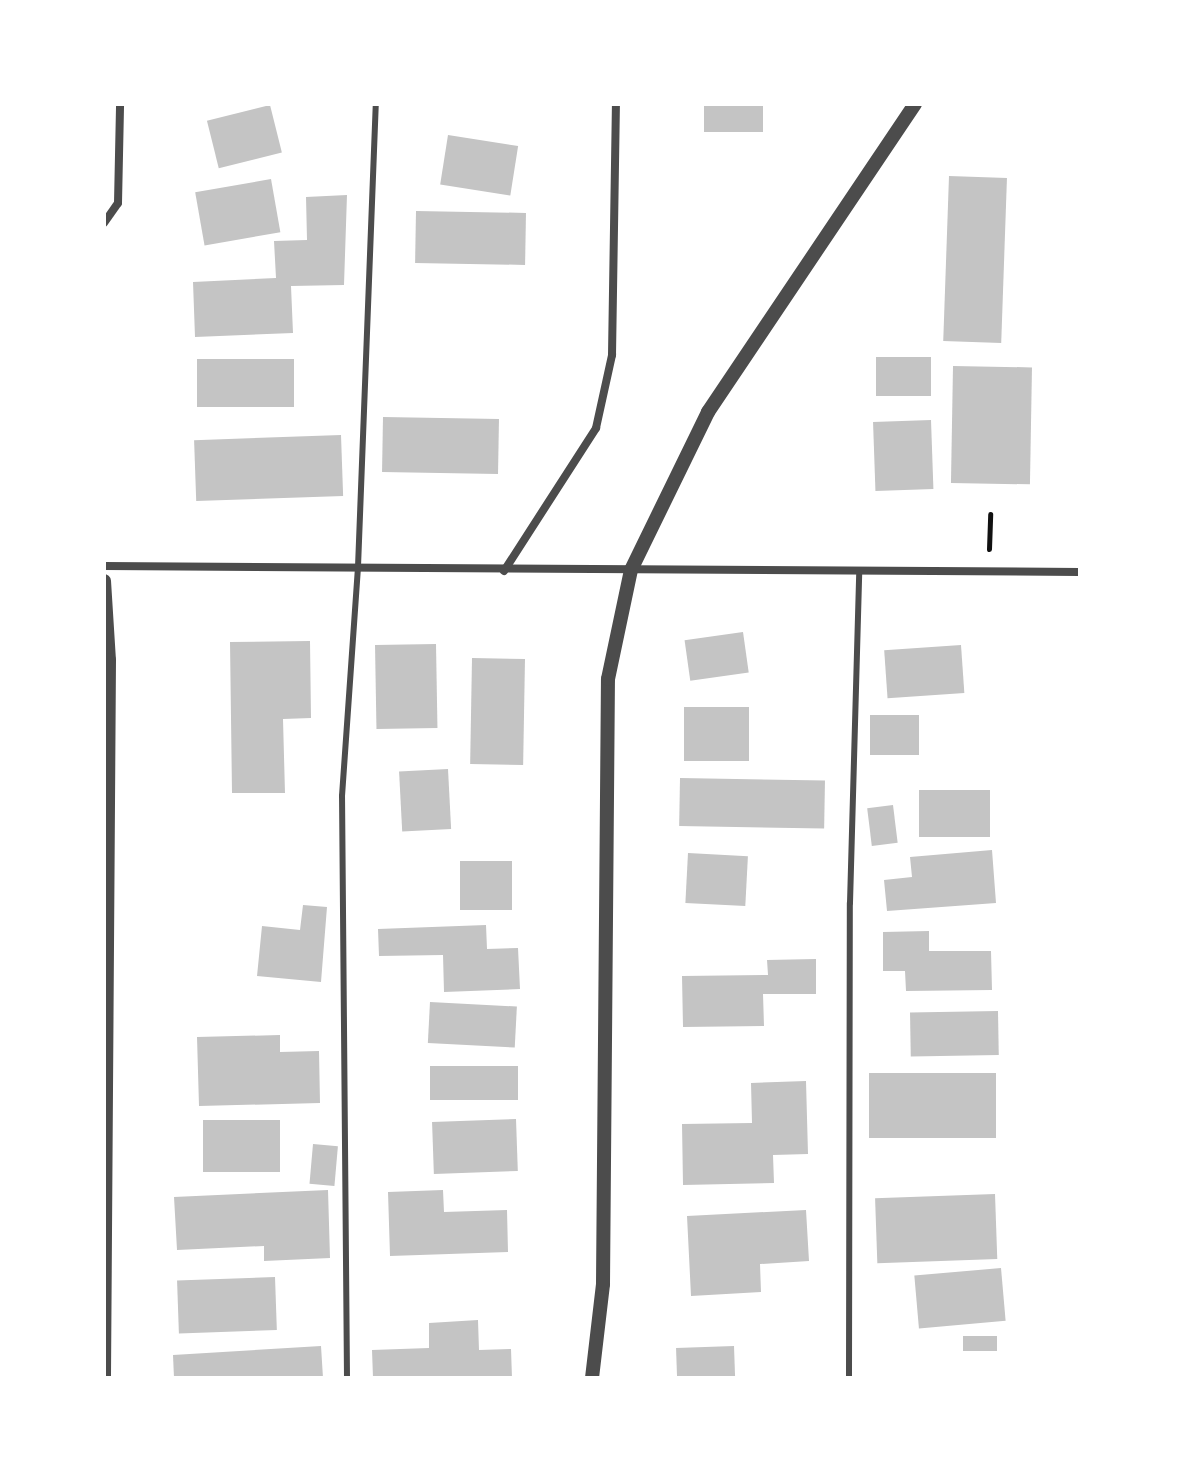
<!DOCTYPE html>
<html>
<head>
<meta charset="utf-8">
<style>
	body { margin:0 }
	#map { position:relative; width:1184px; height:1482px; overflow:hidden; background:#fff; font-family:Quicksand,sans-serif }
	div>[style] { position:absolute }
	.building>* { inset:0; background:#c4c4c4; transform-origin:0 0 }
	.path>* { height:5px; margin:-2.5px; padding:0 2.5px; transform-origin:2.5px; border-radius:2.5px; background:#111 }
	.service>* { height:6px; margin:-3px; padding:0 3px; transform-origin:3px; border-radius:3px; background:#4c4c4c }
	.minor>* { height:8px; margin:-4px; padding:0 4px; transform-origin:4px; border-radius:4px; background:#4c4c4c }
	.tertiary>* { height:14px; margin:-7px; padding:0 7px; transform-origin:7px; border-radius:7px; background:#4c4c4c }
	span { translate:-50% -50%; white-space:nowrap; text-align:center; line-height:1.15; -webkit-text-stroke:6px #fff; paint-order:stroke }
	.frame { position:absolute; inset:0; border:106px solid #fff; pointer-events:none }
</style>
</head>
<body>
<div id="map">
	<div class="building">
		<div style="left:704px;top:104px;width:59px;height:28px"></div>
		<div style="left:270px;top:105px;width:49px;height:65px;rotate:76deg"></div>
		<div style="left:448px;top:135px;width:71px;height:50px;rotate:9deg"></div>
		<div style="left:949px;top:176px;width:58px;height:165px;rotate:2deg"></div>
		<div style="left:271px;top:179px;width:54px;height:77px;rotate:80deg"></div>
		<div style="clip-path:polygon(347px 195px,344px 285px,291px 286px,293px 333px,195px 337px,193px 282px,276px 278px,274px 241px,307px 240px,306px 197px)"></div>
		<div style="left:416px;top:211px;width:110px;height:52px;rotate:1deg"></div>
		<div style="left:931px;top:357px;width:39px;height:55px;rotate:90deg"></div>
		<div style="left:197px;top:359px;width:97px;height:48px"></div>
		<div style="left:953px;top:366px;width:79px;height:117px;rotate:1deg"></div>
		<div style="left:383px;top:417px;width:116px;height:55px;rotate:1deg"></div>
		<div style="left:931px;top:420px;width:69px;height:58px;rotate:88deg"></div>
		<div style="left:341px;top:435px;width:61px;height:147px;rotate:88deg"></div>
		<div style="left:743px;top:632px;width:41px;height:59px;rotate:82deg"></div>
		<div style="clip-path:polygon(310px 641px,311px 718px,283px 719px,285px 793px,232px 793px,230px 642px)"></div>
		<div style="left:436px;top:644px;width:84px;height:61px;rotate:89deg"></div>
		<div style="left:961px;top:645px;width:48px;height:77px;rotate:86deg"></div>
		<div style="left:472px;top:658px;width:53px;height:106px;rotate:1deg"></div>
		<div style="left:684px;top:707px;width:65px;height:54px"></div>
		<div style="left:870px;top:715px;width:49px;height:40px"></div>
		<div style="left:448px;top:769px;width:60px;height:49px;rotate:87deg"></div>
		<div style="left:680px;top:778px;width:145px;height:48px;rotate:1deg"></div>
		<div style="left:919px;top:790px;width:71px;height:47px"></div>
		<div style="left:893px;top:805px;width:38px;height:26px;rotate:83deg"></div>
		<div style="clip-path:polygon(992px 850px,996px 903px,887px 911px,884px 880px,912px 877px,910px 857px)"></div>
		<div style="left:688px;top:853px;width:60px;height:50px;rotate:3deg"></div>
		<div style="left:460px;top:861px;width:52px;height:49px"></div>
		<div style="clip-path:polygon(303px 905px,327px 907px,321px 982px,257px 976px,262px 926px,300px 930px)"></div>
		<div style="clip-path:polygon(486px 925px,487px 949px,518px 948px,520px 989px,444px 992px,443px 955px,379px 956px,378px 929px)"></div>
		<div style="clip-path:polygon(929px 931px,929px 951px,991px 951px,992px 990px,906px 991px,905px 971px,883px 971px,883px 932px)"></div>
		<div style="clip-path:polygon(816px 959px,816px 994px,763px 994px,764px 1026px,683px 1027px,682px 976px,768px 975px,767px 960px)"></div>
		<div style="left:430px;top:1002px;width:87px;height:41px;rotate:3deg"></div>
		<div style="left:998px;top:1011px;width:44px;height:88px;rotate:89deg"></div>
		<div style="clip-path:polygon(280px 1035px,280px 1052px,319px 1051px,320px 1103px,199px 1106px,197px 1037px)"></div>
		<div style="left:518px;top:1066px;width:34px;height:88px;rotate:90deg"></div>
		<div style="left:869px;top:1073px;width:127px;height:65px"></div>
		<div style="clip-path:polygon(806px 1081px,808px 1154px,773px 1155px,774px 1183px,683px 1185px,682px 1124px,752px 1123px,751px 1083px)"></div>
		<div style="left:516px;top:1119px;width:52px;height:84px;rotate:88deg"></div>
		<div style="left:203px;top:1120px;width:77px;height:52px"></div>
		<div style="left:313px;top:1144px;width:25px;height:40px;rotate:5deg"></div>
		<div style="clip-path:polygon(328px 1190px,330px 1258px,264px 1261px,264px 1246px,177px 1250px,174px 1197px)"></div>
		<div style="clip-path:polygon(443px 1190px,444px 1212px,507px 1210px,508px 1252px,390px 1256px,388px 1192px)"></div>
		<div style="left:995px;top:1194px;width:65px;height:120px;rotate:88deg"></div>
		<div style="clip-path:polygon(806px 1210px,809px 1261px,760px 1264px,761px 1292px,691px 1296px,687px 1216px)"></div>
		<div style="left:1001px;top:1268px;width:53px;height:87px;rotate:85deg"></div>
		<div style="left:275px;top:1277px;width:53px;height:98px;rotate:88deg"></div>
		<div style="clip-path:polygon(478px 1320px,479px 1350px,511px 1349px,512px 1378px,373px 1378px,372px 1350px,429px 1348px,429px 1323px)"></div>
		<div style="left:997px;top:1336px;width:15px;height:34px;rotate:90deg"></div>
		<div style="clip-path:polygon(321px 1346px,323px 1378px,174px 1378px,173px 1355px)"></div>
		<div style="left:734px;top:1346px;width:32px;height:58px;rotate:88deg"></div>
	</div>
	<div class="path">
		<div style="left:989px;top:549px;width:35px;rotate:-88deg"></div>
	</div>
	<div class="service">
		<div style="left:347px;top:1378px;width:582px;rotate:-90.49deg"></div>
		<div style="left:342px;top:796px;width:230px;rotate:-86deg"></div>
		<div style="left:358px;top:567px;width:463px;rotate:-87.8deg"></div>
		<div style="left:849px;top:1378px;width:475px;rotate:-89.9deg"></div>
		<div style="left:850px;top:903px;width:332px;rotate:-88.4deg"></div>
	</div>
	<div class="minor">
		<div style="left:104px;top:223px;width:24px;rotate:-55deg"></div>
		<div style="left:118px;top:203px;width:99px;rotate:-88.8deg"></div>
		<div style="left:104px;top:566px;width:976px;rotate:0.35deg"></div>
		<div style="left:504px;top:571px;width:170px;rotate:-57.2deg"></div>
		<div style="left:596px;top:428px;width:75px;rotate:-77.6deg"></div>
		<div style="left:612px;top:355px;width:251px;rotate:-89.1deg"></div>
	</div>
	<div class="tertiary">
		<div style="left:104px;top:581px;width:79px;rotate:86.4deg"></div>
		<div style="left:109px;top:660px;width:718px;rotate:90.4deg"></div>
		<div style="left:592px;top:1378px;width:95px;rotate:-83.3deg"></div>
		<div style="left:603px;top:1284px;width:605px;rotate:-89.53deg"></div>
		<div style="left:608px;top:679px;width:111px;rotate:-78.1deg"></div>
		<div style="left:631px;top:570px;width:176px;rotate:-64deg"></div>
		<div style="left:708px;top:412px;width:371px;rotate:-56.1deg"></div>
	</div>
	<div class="frame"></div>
</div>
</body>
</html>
